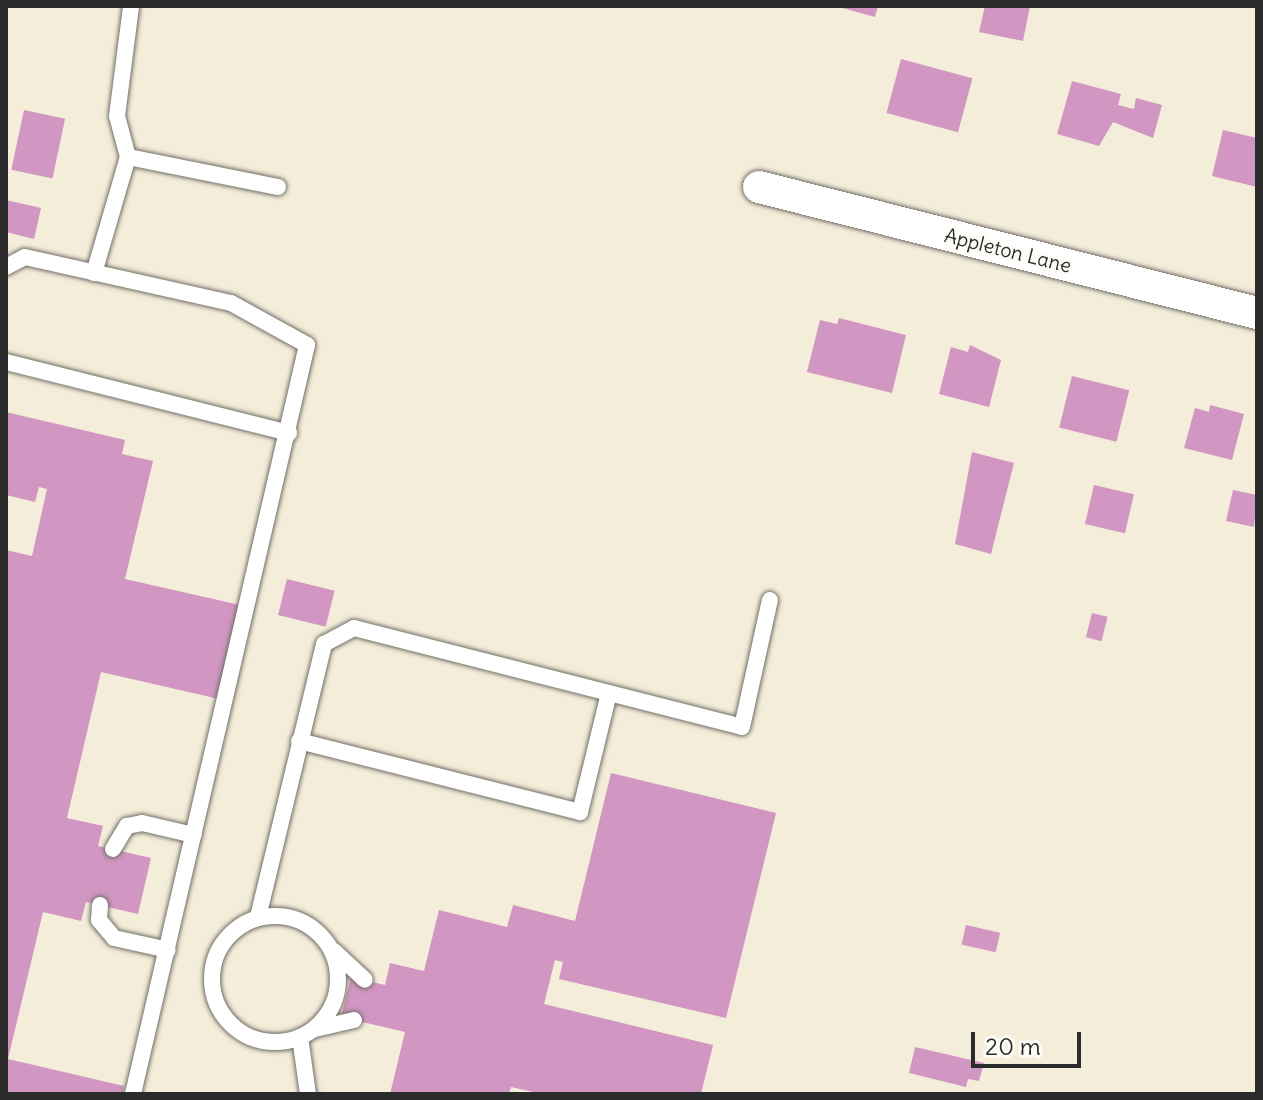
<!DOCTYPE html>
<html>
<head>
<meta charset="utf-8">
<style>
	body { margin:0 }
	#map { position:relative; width:1263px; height:1100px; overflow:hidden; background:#f4edd9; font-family:Delius,sans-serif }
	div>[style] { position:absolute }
	.building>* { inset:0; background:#d196c1; transform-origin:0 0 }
	.roads { filter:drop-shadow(0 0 2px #716f68) drop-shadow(0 0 2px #716f68) }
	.lane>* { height:16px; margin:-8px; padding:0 8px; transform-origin:8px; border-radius:8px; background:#fff }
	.lane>.ring { margin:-8px; padding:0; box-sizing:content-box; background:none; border:16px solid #fff; border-radius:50% }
	.street>* { height:32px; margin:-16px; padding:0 16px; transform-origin:16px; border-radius:16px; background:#fff }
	span { translate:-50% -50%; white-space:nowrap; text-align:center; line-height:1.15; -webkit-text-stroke:7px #fdfcf7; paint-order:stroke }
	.street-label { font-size:20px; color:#2b2b2b }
	.frame { position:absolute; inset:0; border:8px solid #2b2b2b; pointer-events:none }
	.scale { position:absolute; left:971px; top:1032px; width:110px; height:36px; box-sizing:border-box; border:4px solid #2b2b2b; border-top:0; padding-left:10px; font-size:24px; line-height:28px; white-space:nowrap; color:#2b2b2b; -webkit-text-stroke:6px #fdfcf7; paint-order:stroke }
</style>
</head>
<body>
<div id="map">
	<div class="building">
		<div style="clip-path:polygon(835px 6px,878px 6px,875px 17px)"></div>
		<div style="clip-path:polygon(985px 6px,1030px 6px,1023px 41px,979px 32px)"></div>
		<div style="left:901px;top:59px;width:74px;height:56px;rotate:15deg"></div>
		<div style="clip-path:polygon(1072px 81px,1121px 94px,1118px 105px,1134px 109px,1136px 98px,1162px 105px,1153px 138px,1113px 122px,1099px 146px,1057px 134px)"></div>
		<div style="left:24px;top:110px;width:42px;height:61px;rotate:12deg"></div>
		<div style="clip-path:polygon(1223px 130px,1257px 138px,1257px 187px,1212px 176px)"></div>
		<div style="clip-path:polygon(6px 200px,41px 208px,34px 239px,6px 232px)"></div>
		<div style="clip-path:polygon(839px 318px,906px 335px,892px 393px,807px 372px,820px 320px,837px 324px)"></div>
		<div style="clip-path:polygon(970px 345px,1001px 360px,989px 407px,939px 394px,951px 347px,968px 352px)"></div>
		<div style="left:1072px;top:376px;width:59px;height:53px;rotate:14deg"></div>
		<div style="clip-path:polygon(1210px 405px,1244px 414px,1232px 460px,1184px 448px,1195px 408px,1209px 412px)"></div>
		<div style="clip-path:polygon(6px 412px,125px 440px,122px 454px,153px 461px,125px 579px,240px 605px,219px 699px,101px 672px,67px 818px,103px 826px,98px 846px,151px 858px,138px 914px,86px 902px,81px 921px,43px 912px,8px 1059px,124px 1086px,123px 1094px,6px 1094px,6px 550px,32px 556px,47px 489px,39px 487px,35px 502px,6px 495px)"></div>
		<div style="clip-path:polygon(972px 452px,1014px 463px,991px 554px,955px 544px)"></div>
		<div style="left:1094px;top:485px;width:41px;height:40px;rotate:13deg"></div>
		<div style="clip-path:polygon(1233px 490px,1257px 495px,1254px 527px,1226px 521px)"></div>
		<div style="left:287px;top:579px;width:49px;height:37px;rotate:14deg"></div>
		<div style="left:1092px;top:613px;width:16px;height:25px;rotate:14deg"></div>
		<div style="clip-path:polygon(611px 773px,776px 813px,726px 1018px,559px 979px,563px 962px,555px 960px,544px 1004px,713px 1045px,701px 1094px,542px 1094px,511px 1087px,509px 1094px,390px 1094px,405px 1032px,341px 1017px,351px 977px,385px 985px,390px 963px,424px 971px,439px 910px,507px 927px,513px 905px,575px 921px)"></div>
		<div style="left:966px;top:925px;width:35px;height:20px;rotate:13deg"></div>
		<div style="clip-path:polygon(915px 1047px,984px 1063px,979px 1081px,968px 1079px,966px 1087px,909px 1073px)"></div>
	</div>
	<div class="roads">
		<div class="lane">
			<div style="left:128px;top:157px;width:42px;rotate:-105deg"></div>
			<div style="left:117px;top:116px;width:111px;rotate:-82.7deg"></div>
			<div style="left:6px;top:267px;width:21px;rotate:-28deg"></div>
			<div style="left:25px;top:257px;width:211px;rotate:12.6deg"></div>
			<div style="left:231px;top:303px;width:87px;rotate:28.9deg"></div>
			<div style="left:307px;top:345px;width:769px;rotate:103.08deg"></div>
			<div style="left:94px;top:273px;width:121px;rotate:-73.7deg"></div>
			<div style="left:128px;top:157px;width:153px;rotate:11.3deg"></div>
			<div style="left:6px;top:362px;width:292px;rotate:14.1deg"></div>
			<div style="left:299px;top:741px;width:290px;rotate:14.2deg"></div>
			<div style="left:580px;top:812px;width:122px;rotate:-76.3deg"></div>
			<div style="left:113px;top:849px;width:27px;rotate:-59deg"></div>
			<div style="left:127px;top:826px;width:15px;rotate:-11deg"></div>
			<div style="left:142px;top:823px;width:53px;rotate:13deg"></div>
			<div style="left:100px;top:905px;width:15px;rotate:94deg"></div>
			<div style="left:99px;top:920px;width:23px;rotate:50deg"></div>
			<div style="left:114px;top:938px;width:55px;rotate:12.5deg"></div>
			<div class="ring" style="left:212px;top:916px;width:110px;height:110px"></div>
			<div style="left:258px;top:917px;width:281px;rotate:-76.4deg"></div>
			<div style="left:324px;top:644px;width:34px;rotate:-28deg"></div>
			<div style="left:354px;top:628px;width:400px;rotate:14.3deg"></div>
			<div style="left:742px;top:727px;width:130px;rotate:-77.6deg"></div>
			<div style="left:334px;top:951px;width:42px;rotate:43.1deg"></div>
			<div style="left:315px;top:1029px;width:40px;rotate:-13deg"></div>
			<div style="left:300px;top:1037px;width:58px;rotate:82deg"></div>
		</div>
		<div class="street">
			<div style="left:759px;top:187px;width:514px;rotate:14.2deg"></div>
		</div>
	</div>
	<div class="street-label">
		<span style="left:1008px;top:250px;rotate:14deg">Appleton Lane</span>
	</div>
	<div class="frame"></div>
	<div class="scale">20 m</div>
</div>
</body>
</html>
